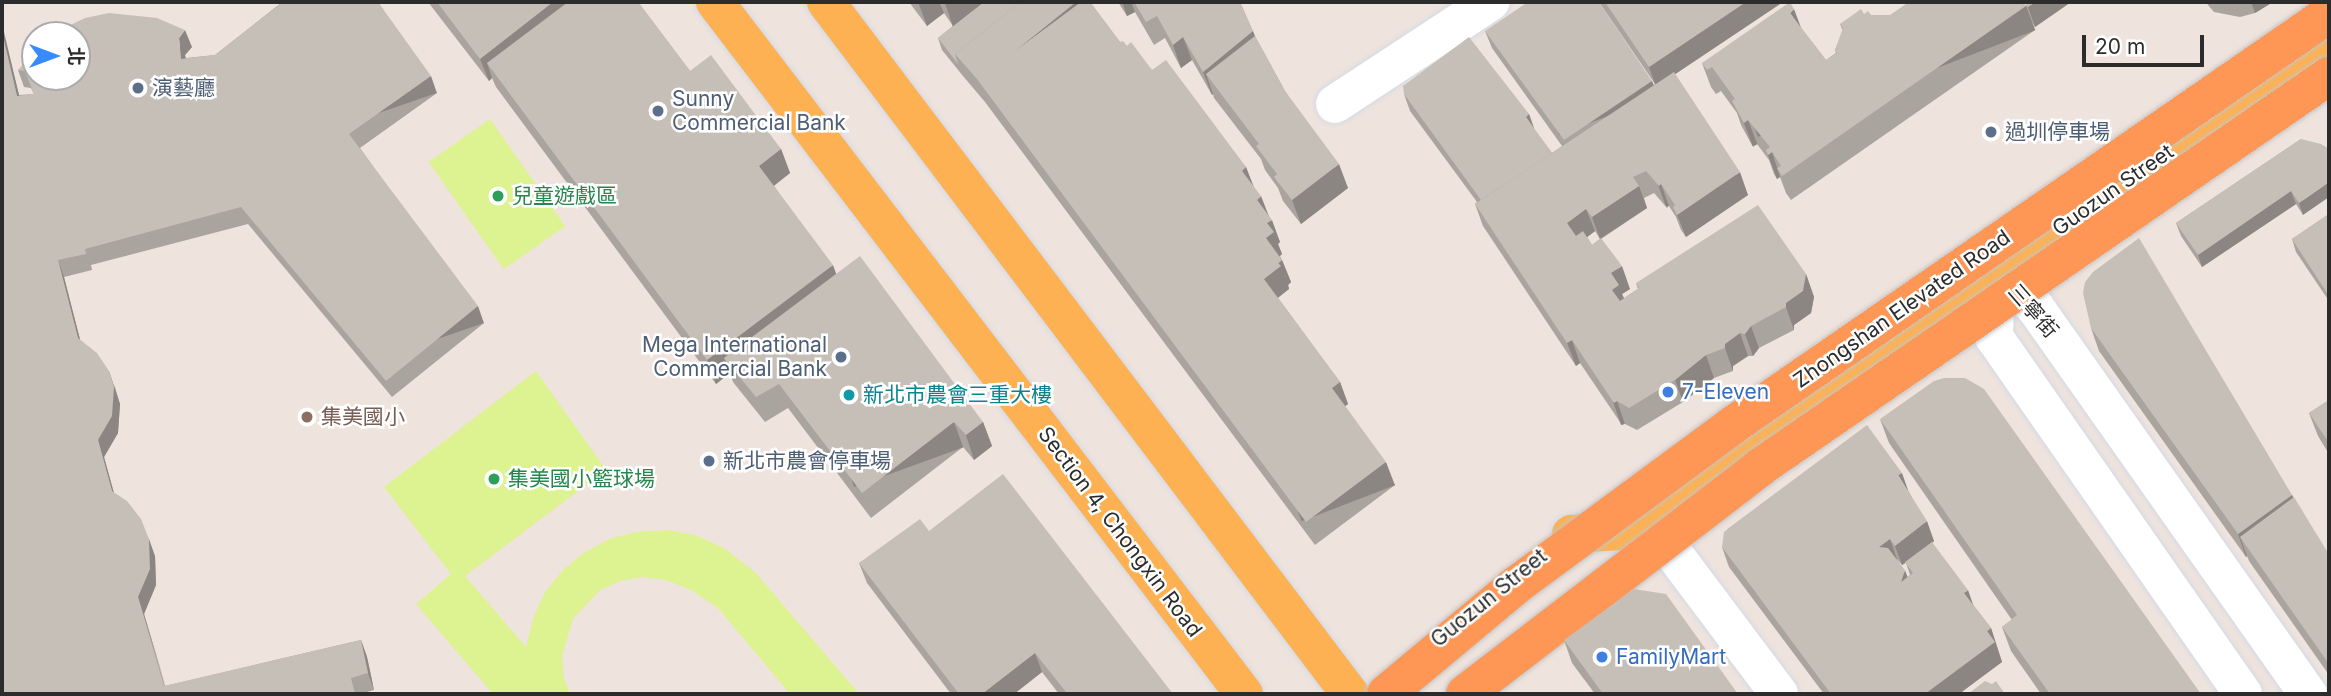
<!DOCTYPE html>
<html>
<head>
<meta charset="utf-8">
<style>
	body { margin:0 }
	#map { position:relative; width:2331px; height:696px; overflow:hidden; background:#efe3dd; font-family:Inter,"Noto Sans TC",sans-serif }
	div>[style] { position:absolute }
	.pitch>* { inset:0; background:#ddf290; transform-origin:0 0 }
	.roads { filter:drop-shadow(0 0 2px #d2dae6) drop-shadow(0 0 2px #d2dae6) }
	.minor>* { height:38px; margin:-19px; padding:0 19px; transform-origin:19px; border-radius:19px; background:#fff }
	.primary>* { height:38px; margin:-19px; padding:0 19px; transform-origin:19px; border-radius:19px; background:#fdb153 }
	.bridges { filter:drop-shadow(0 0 2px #c4c4c4) drop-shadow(0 0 2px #c4c4c4) }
	.trunk-bridge>* { height:38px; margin:-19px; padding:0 19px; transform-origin:19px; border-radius:19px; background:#fe9655 }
	.wall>* { inset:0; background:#aaa49e }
	.shaded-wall>* { inset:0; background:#8b8681; transform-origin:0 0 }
	.building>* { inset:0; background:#c6bfb8 }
	.dots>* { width:19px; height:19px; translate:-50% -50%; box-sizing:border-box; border:4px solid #fff; border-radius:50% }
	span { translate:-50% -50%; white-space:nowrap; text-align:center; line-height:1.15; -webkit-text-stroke:5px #fff; paint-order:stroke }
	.service-label { font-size:21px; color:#4e5e75 }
	.left { translate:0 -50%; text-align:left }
	.right { translate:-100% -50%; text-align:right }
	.street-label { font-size:21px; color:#2c2c2c }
	.leisure-label { font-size:21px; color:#27864d }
	.shop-label { font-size:21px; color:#366cbe }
	.culture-label { font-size:21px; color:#0d838f }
	.education-label { font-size:21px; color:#785e54 }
	.frame { position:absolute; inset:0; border:4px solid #2c2c2c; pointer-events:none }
	.north { position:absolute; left:21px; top:21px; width:70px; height:70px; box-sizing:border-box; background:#fff; border:2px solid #ababab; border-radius:50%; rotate:90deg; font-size:19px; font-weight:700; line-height:28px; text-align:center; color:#2c2c2c }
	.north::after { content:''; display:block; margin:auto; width:24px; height:32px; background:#3989ff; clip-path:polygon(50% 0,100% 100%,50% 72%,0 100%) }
	.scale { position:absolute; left:2082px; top:35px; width:122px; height:32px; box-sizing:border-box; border:4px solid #2c2c2c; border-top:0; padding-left:9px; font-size:21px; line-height:24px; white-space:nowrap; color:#2c2c2c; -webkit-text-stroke:5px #fff; paint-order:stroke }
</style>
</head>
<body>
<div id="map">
	<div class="pitch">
		<div style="left:490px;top:119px;width:131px;height:75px;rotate:55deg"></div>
		<div style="clip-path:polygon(536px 371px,606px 470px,465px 576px,526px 647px,534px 616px,545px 592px,562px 571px,582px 554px,609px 539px,636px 532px,668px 530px,695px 535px,724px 548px,756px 573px,859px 694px,790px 694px,718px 608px,691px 590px,666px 580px,642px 577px,620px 581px,600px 590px,573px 619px,562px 656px,564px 679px,570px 694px,493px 694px,416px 604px,451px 574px,384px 487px)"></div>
	</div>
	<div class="roads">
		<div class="minor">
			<div style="left:1335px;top:104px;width:186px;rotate:-33.3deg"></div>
			<div style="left:1996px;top:270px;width:54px;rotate:43.5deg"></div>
			<div style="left:2035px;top:307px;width:474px;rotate:54.8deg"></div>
			<div style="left:1996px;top:276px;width:61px;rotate:91.9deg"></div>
			<div style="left:1994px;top:337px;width:435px;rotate:55.1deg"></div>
			<div style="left:1677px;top:558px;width:170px;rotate:53.1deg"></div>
		</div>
		<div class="primary">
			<div style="left:715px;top:2px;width:871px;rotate:52.6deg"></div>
			<div style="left:826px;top:2px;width:868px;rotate:52.87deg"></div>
			<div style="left:1571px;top:534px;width:50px;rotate:-3.4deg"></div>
			<div style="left:1621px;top:531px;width:30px;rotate:-30deg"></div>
			<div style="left:1647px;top:516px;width:129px;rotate:-36.2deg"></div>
			<div style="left:1751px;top:440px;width:702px;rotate:-34.62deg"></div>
		</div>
	</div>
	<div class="bridges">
		<div class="trunk-bridge">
			<div style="left:1386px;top:694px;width:168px;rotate:-39.9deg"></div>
			<div style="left:1515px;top:586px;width:271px;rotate:-36.4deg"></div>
			<div style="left:1733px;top:425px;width:724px;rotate:-34.59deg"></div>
			<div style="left:1465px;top:694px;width:371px;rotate:-37.5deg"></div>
			<div style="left:1759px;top:468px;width:692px;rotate:-34.52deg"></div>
		</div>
	</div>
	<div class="wall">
		<div style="clip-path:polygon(279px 2px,378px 2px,437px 93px,360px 148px,484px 323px,392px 397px,248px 224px,91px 265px,92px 270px,64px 277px,80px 340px,115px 387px,120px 404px,118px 433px,104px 457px,114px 493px,155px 556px,156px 585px,144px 614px,165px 686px,361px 640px,367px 657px,374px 690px,360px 694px,2px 694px,2px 27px,19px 95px,34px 94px,31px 88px,24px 87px,18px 70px,192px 47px,185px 55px,186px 58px,215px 55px,281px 3px)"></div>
		<div style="clip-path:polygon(428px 2px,638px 2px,690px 71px,781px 149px,790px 173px,774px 186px,836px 274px,983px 422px,992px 446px,974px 460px,963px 447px,871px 518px,788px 408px,765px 422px,733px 382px,730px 373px,716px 384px,496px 87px,492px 78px,489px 81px)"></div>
		<div style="clip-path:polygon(909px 2px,1090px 2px,1120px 42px,1127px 46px,1152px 70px,1246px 167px,1252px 184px,1268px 216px,1280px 242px,1278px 244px,1282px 254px,1280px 256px,1282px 260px,1291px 282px,1288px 285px,1289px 289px,1278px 298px,1340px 382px,1348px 404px,1345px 406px,1395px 485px,1315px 545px,985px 102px,963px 76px,942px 50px,938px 38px,953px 26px,944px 13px,927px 26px)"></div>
		<div style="clip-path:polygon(1118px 2px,1240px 2px,1255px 36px,1285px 91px,1348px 188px,1301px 224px,1283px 201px,1278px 188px,1265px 170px,1261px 159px,1214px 98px,1213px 94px,1212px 95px,1192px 60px,1181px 68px,1165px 38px,1154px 45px,1135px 12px,1127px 16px)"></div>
		<div style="clip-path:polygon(evenodd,1599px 2px,1783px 2px,1675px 74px,1748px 195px,1686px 237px,1681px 230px,1676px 217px,1669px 206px,1667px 208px,1654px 193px,1644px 198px,1647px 208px,1601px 239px,1630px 289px,1622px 294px,1624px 298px,1638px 289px,1636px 283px,1806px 274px,1814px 297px,1811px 313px,1794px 325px,1794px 330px,1759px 348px,1753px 356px,1748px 356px,1733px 366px,1733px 371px,1714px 378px,1683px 402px,1637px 430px,1625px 424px,1622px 425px,1580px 363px,1576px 366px,1483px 226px,1475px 204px,1477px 202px,1410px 111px,1404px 94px,1529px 114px,1534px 129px,1552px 153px,1562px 146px,1492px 48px,1485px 31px,1652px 81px,1653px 85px,1655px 84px,1599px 2px,1595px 231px,1600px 239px,1592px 245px,1587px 237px,1595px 231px)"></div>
		<div style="clip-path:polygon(2071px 2px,2035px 27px,2032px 22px,2035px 30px,1791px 200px,1786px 193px,1780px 177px,1777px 179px,1774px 174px,1769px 160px,1757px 144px,1753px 147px,1741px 125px,1737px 113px,1721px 91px,1716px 94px,1711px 87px,1702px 63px,1801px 28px,1826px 60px,1836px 53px,1835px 50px,1843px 31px,1840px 24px,1864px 14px,1871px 15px,1890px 15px)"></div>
		<div style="clip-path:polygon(2206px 2px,2273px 2px,2255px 13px,2240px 17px,2214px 12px,2208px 5px)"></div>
		<div style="clip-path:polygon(2301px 139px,2303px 215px,2296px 204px,2202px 267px,2181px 236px,2176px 223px)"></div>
		<div style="clip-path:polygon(2329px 214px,2329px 301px,2296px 252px,2292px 239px)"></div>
		<div style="clip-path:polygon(2091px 328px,2292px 495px,2329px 555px,2329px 675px,2249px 561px,2247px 556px,2246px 557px,2099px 351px)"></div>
		<div style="clip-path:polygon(2329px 400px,2329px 454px,2318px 436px,2309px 413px)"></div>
		<div style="clip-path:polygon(1880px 419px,2201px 694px,2041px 694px,2011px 651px,2002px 627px,2012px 620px,1889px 443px)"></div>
		<div style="clip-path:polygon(evenodd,1909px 492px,1934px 541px,1932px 543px,1974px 606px,1991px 628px,2002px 662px,1959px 694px,1824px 694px,1729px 567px,1722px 547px,1909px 492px,1897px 559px,1902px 565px,1906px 563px,1910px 575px,1907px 577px,1897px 559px)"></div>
		<div style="clip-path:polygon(929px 531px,1173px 694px,1059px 694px,1042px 672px,1014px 694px,951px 694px,867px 583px,859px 563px)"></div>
		<div style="clip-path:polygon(1564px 640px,1738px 694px,1595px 694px,1572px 663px)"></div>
	</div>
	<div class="shaded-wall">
		<div style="clip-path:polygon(553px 2px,591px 2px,487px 63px,492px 78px,489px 81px,480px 59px)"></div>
		<div style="clip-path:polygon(918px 2px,939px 2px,944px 13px,927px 26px)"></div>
		<div style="clip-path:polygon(946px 2px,988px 2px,953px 27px,945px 3px)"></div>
		<div style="clip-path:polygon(1076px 2px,1082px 2px,1015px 51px)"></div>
		<div style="clip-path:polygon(1122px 2px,1131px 2px,1135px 12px,1127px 16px)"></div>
		<div style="clip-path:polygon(1746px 2px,1783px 2px,1656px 87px,1649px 67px)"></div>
		<div style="clip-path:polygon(2035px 2px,2071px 2px,2035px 27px,2028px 7px)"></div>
		<div style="clip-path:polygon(2251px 2px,2273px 2px,2255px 13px)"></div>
		<div style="left:2026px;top:6px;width:26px;height:297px;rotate:69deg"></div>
		<div style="clip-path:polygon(1794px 9px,1803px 33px,1790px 13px)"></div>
		<div style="clip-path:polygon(2px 27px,4px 32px,23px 112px,17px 96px,2px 32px)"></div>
		<div style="clip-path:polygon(185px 30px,192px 47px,185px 55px,187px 76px,181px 59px,179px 38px)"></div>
		<div style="clip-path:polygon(1253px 31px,1261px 54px,1206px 74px,1213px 94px,1212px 95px,1203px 72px)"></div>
		<div style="clip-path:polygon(1183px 37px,1192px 60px,1181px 68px,1173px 45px)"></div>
		<div style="left:431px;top:76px;width:18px;height:100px;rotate:71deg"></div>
		<div style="left:1652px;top:81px;width:17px;height:106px;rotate:69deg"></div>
		<div style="clip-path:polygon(1529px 114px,1535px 131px,1526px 117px)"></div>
		<div style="left:1748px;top:120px;width:26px;height:5px;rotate:69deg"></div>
		<div style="clip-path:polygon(781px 149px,790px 173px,768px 190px,759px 166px)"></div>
		<div style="clip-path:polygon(1772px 152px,1780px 177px,1777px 179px,1768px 155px)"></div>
		<div style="clip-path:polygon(1339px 164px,1348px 188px,1301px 224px,1292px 200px)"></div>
		<div style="clip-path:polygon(1246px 167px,1255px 190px,1242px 171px)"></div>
		<div style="clip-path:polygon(1740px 172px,1748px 195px,1686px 237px,1677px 215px)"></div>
		<div style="clip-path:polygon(2329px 182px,2329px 197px,2303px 215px,2299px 203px)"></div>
		<div style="left:1661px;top:184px;width:23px;height:3px;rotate:70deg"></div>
		<div style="clip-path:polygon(1639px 186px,1647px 208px,1600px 239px,1592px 217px)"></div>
		<div style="clip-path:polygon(2291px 191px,2296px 204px,2202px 267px,2198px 255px)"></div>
		<div style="clip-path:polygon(1261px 196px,1270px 219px,1257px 200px)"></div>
		<div style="clip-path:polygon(1586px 209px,1595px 231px,1576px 246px,1567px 223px)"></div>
		<div style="clip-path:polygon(1272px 220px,1280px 242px,1278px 244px,1282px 254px,1274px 261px,1266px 238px,1267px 223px)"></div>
		<div style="clip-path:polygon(58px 260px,64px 277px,84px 355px,78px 338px)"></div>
		<div style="clip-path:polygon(1282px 260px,1291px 282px,1288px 285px,1289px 289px,1272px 302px,1264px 279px)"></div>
		<div style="clip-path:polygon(833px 265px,842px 290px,724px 358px,730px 373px,716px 384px,707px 360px)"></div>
		<div style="clip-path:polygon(1622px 266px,1630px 289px,1622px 294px,1628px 308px,1621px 313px,1612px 290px,1611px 273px)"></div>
		<div style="clip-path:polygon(1806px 274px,1814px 297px,1811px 313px,1794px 325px,1794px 330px,1786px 307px,1786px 303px)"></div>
		<div style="left:478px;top:306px;width:18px;height:119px;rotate:71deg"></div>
		<div style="clip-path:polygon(1751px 326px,1759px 348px,1753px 356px,1745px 334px)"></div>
		<div style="clip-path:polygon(1740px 333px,1748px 356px,1733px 366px,1733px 371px,1725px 348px,1725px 344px)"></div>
		<div style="clip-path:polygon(1572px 340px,1580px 363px,1576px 366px,1567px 343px)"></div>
		<div style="clip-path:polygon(1706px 355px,1714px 378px,1683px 402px,1675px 380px)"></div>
		<div style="clip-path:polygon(109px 371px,120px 404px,118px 433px,104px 457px,118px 508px,112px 491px,98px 440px)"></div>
		<div style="clip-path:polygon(1340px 382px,1348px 404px,1340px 410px,1332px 388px)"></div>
		<div style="left:1617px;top:401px;width:24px;height:4px;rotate:71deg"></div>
		<div style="left:954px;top:422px;width:27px;height:116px;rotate:70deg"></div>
		<div style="clip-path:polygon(983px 422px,992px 446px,974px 460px,966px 435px)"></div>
		<div style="left:1386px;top:462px;width:25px;height:100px;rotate:69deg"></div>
		<div style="clip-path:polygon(1902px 473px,1909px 493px,1898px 475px)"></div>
		<div style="clip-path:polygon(2292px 495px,2300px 518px,2240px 537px,2247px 556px,2246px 557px,2238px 534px)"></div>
		<div style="clip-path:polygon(1927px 521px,1934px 541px,1902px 565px,1895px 546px)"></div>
		<div style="clip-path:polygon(149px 539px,155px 556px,156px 585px,144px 614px,168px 694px,138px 597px)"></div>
		<div style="clip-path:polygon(1890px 539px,1897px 559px,1886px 567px,1879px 547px)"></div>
		<div style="clip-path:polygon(1905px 570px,1912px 590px,1901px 582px)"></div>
		<div style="clip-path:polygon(1968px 590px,1975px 610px,1964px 593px)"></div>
		<div style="clip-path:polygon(1991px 628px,2002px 662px,1959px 694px,1925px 694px)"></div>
		<div style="clip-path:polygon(361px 640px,367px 657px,374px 690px,368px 673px)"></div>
		<div style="clip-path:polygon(1035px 653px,1042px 672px,1014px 694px,982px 694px)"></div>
	</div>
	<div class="building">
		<div style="clip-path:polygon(283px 2px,378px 2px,431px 76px,349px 134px,478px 306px,386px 381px,241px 207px,85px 249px,86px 254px,58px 260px,78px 338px,97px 353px,109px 371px,114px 387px,112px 416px,98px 440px,112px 491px,127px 501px,141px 519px,149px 539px,150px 569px,138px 597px,164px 686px,361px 640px,368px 673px,351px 678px,355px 694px,2px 694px,2px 32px,17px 96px,34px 94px,25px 71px,18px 70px,35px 50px,35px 77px,77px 77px,77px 35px,53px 35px,60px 30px,85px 18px,109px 13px,157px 18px,185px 30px,179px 38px,181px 59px,215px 55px)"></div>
		<div style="clip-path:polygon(437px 2px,553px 2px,480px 59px)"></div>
		<div style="clip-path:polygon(568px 2px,638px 2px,690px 71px,711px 55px,781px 149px,759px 166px,833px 265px,707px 360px,487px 63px)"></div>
		<div style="clip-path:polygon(984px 2px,1021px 2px,955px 54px,958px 64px,938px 38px)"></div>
		<div style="clip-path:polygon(1021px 2px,1076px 2px,1015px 51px,1081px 2px,1090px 2px,1120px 42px,1123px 41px,1127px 46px,1131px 42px,1152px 70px,1166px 60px,1246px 167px,1242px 171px,1261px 196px,1257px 200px,1272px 220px,1267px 223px,1274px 232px,1266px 238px,1282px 260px,1278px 263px,1281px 266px,1264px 279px,1340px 382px,1332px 388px,1386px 462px,1306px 522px,977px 79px,955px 54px)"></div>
		<div style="clip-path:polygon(1134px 2px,1240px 2px,1253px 31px,1203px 72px,1183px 37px,1173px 45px,1157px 16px,1146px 22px)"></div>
		<div style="clip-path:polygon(1528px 2px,1599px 2px,1652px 81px,1564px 140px,1485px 31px)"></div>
		<div style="clip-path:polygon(1605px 2px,1746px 2px,1649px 67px)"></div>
		<div style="clip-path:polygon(1790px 2px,1794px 9px,1790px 13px,1826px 60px,1837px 53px,1835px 50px,1843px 28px,1840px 24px,1861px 9px,1864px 14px,1868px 11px,1871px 15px,1890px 15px,1909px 2px,2023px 2px,2026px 6px,1782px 176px,1777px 168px,1781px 166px,1772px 152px,1768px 155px,1766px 150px,1770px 147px,1748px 120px,1744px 123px,1732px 101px,1735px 99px,1712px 67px,1707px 70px,1702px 63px)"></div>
		<div style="clip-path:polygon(2024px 2px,2035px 2px,2028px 7px)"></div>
		<div style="clip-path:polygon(1255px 36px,1285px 91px,1339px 164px,1292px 200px,1274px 177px,1277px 174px,1256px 146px,1259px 144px,1206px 74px)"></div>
		<div style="clip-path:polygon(1469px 37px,1529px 114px,1526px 117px,1552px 153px,1481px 200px,1404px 94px,1403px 86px)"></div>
		<div style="clip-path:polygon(1674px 72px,1740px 172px,1677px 215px,1673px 207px,1675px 205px,1661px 184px,1659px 186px,1646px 171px,1633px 177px,1639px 186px,1592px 217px,1586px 209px,1567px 223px,1576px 236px,1583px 231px,1592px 245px,1601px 238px,1622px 266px,1611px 273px,1619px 285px,1612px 290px,1620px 301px,1639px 288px,1636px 283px,1758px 205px,1806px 274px,1803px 291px,1786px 303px,1786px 307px,1751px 326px,1745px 334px,1740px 333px,1725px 344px,1725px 348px,1706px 355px,1675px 380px,1629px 408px,1617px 401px,1614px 403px,1572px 340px,1567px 343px,1475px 204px)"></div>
		<div style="clip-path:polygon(2301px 139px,2321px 144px,2329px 149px,2329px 182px,2299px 203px,2291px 191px,2198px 255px,2176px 223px)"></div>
		<div style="clip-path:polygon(2329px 214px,2329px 296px,2292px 239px)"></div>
		<div style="clip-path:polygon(2139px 238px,2292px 495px,2238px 534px,2091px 328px,2083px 293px,2085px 282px,2093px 272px)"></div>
		<div style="clip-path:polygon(860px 256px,983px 422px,966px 435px,954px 422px,862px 493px,779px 384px,756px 397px,724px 358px)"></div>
		<div style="clip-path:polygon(1944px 378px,1965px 378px,1984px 389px,2201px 694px,2050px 694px,2002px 627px,2017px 615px,1880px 419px,1934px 381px)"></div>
		<div style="clip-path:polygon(2329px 400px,2329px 443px,2309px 413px)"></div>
		<div style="clip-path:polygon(1867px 425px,1902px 473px,1898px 475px,1927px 521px,1895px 546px,1890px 539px,1879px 547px,1888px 548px,1905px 570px,1901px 582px,1913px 573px,1905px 562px,1932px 542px,1968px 590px,1964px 593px,1991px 628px,1987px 631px,1995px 642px,1925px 694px,1831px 694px,1722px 547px,1724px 532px,1730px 527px)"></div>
		<div style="clip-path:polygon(1003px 474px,1173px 694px,1063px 694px,1066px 692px,1035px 653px,982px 694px,959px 694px,859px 563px,920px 519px,929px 531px)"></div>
		<div style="clip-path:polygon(2294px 497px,2329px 555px,2329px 664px,2240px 537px)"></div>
		<div style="clip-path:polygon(1634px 589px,1666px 594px,1738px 694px,1603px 694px,1564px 640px)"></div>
		<div style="clip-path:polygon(1985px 681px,1992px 684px,1996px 681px,2005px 694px,1968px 694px)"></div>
	</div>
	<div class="dots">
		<div style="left:138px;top:88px;background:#5c6f8a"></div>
		<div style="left:658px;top:111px;background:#5c6f8a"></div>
		<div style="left:1991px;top:132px;background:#5c6f8a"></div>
		<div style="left:498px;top:196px;background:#2e9e5b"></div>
		<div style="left:841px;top:357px;background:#5c6f8a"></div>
		<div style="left:1668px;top:392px;background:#3f7fe0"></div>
		<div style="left:849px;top:395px;background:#0f9aa8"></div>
		<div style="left:307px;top:417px;background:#8d6e63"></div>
		<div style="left:709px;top:461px;background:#5c6f8a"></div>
		<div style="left:494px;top:479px;background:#2e9e5b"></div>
		<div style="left:1602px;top:657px;background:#3f7fe0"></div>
	</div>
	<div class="service-label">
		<span class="left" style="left:152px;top:88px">演藝廳</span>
		<span class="left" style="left:672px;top:111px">Sunny<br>Commercial Bank</span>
		<span class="left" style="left:2005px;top:132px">過圳停車場</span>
		<span class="right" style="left:827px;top:357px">Mega International<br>Commercial Bank</span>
		<span class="left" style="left:723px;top:461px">新北市農會停車場</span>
	</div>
	<div class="street-label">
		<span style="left:2113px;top:190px;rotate:-35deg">Guozun Street</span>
		<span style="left:1902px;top:309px;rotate:-35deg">Zhongshan Elevated Road</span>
		<span style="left:2033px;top:311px;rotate:49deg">三寧街</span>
		<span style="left:1120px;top:532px;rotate:53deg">Section 4, Chongxin Road</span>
		<span style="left:1489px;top:598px;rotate:-39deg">Guozun Street</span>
	</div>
	<div class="leisure-label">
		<span class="left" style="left:512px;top:196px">兒童遊戲區</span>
		<span class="left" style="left:508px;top:479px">集美國小籃球場</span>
	</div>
	<div class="shop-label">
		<span class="left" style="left:1682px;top:392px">7-Eleven</span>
		<span class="left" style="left:1616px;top:657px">FamilyMart</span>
	</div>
	<div class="culture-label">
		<span class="left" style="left:863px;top:395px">新北市農會三重大樓</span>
	</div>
	<div class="education-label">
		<span class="left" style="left:321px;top:417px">集美國小</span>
	</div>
	<div class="frame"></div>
	<div class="north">北</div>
	<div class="scale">20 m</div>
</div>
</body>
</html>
